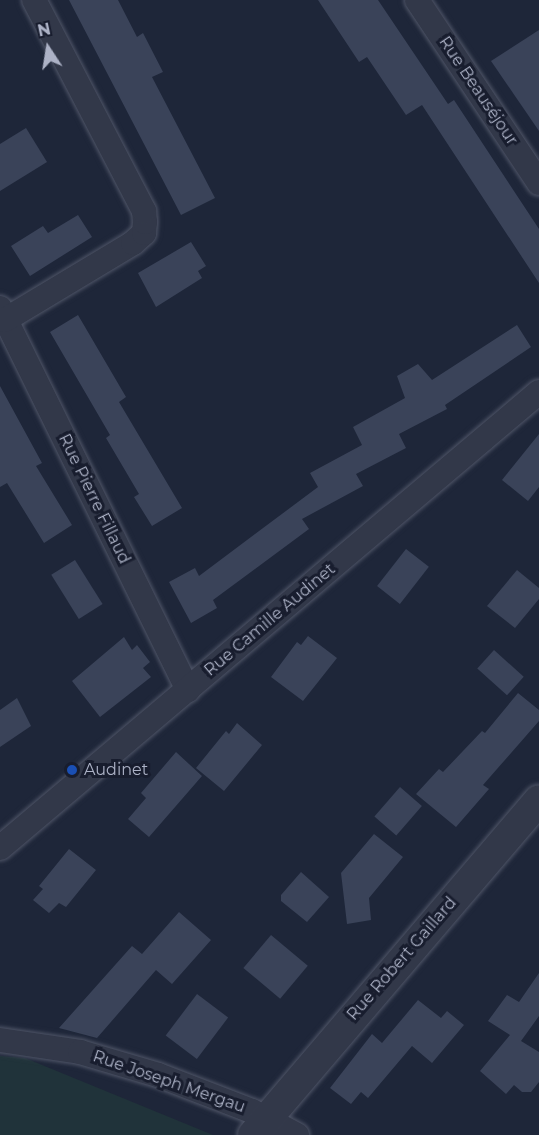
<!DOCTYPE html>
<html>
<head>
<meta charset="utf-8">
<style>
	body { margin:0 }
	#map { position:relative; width:539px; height:1135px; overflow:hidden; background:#1e2639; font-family:Montserrat,sans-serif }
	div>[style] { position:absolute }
	.green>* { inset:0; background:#20333a }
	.building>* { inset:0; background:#3a4359; transform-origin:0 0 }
	.roads { filter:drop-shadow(0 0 2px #4f5567) drop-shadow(0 0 2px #4f5567) }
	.minor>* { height:24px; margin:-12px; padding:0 12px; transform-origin:12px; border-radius:12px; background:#323849 }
	.tertiary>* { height:30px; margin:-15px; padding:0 15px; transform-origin:15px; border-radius:15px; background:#323849 }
	.dots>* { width:16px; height:16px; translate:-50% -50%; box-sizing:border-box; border:3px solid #181d2e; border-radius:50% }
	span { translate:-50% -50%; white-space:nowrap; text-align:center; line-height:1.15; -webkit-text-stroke:6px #181d2e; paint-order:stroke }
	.street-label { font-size:16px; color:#acb2c6 }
	.poi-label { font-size:16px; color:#acb2c6 }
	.left { translate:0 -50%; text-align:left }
	.north { position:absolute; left:18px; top:18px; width:60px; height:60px; -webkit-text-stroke:4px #181d2e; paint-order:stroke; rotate:348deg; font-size:16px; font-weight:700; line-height:24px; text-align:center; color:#acb2c6 }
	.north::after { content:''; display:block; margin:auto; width:21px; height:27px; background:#acb2c6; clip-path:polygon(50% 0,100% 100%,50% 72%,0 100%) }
</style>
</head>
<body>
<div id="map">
	<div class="green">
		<div style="clip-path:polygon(0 1056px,25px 1058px,213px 1135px,0 1135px)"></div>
	</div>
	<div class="building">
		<div style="clip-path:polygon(69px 0,118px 0,137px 37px,143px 33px,163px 72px,152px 77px,215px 198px,181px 215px)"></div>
		<div style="clip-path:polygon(318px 0,378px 0,448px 104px,454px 100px,539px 229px,539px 283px,422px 105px,406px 115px,367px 57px,359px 62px)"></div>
		<div style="clip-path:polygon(539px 30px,539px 131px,491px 61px)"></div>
		<div style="clip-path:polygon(26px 128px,47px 162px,0 191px,0 144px)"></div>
		<div style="clip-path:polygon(78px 215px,92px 237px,30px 276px,11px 246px,43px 226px,48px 233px)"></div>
		<div style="clip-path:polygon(191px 242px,206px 266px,198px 271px,202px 278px,156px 307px,138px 273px)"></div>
		<div style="clip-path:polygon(78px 315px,126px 397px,119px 402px,182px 508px,152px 526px,134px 497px,139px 494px,106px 438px,110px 435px,50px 332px)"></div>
		<div style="clip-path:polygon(517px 325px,531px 347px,445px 405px,447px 409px,399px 434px,406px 448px,356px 474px,363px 486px,302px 519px,309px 529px,213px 600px,217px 608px,191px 623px,169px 582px,195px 568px,199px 576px,318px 487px,310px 473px,362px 445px,353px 427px,405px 398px,397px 376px,418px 364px,432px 380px)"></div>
		<div style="clip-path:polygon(0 386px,42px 463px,36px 466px,72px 525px,44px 543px,7px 483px,0 487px)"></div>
		<div style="clip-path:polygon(539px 434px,539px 487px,528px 501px,502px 480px)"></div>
		<div style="left:406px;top:549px;width:29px;height:47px;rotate:38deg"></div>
		<div style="left:75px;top:560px;width:52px;height:28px;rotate:58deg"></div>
		<div style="clip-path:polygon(517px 570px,539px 588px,539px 599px,515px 628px,487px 606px)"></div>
		<div style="clip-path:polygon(308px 636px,337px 658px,303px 701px,271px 677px,297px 642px,301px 645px)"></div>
		<div style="clip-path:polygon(124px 637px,132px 650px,137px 645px,150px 662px,143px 668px,151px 677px,100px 717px,72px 681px)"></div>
		<div style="left:494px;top:650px;width:40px;height:25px;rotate:42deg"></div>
		<div style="clip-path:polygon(518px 693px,539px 710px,539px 721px,483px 785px,489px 789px,456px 827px,416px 794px,439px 769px,443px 772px,482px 731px,485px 733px)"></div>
		<div style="clip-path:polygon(17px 698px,31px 726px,0 747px,0 710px)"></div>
		<div style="clip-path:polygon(237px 723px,262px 745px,224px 791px,196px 768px,226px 731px,229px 734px)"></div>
		<div style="clip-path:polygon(176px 752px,202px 776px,149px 837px,128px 819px,146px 798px,141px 793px)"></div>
		<div style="left:400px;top:787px;width:29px;height:39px;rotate:41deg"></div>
		<div style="clip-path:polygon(374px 834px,403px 857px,369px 898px,371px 920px,347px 924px,341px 873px)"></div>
		<div style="clip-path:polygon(69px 849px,96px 870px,66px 907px,59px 903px,49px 913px,33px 900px,43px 889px,39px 886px)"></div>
		<div style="clip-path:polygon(301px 872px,329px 897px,307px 922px,281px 901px,281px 895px)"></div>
		<div style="clip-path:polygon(179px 912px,211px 940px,172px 984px,156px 970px,97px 1038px,59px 1028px,132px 946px,142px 954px)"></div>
		<div style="left:271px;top:935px;width:48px;height:43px;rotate:40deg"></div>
		<div style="clip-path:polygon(539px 973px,539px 1016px,521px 1041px,539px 1052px,539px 1082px,531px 1092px,522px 1092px,514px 1085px,506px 1094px,480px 1071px,510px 1035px,488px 1021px,507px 995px,519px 1002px)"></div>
		<div style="left:197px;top:994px;width:39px;height:52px;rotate:37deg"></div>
		<div style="clip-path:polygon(418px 1000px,441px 1018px,447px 1011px,464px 1025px,432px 1063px,412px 1046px,368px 1098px,361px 1092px,351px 1104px,330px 1088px,372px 1034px,382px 1043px)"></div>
	</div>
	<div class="roads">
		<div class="minor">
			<div style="left:417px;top:0;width:220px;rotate:56.3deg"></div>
			<div style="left:0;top:308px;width:426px;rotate:63.8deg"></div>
			<div style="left:5px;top:320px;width:149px;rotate:-31deg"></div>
			<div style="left:133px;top:243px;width:15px;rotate:-42deg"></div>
			<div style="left:144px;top:233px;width:11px;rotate:-85deg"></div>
			<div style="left:145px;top:222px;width:11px;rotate:-95deg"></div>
			<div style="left:144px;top:211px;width:238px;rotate:-117.5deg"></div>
			<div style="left:0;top:848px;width:706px;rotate:-40.23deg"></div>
			<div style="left:0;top:1040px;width:81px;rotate:8.5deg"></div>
			<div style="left:80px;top:1052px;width:81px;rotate:16.4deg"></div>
			<div style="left:158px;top:1075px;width:101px;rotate:21deg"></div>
			<div style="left:252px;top:1111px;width:51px;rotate:28.1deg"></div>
		</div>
		<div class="tertiary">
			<div style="left:253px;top:1135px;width:440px;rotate:-49.5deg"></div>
		</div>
	</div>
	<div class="dots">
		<div style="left:72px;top:770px;background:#1a4fb4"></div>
	</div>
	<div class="street-label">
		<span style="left:478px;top:91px;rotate:56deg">Rue Beauséjour</span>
		<span style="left:94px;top:499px;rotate:64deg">Rue Pierre Fillaud</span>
		<span style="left:270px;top:620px;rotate:-40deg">Rue Camille Audinet</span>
		<span style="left:402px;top:959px;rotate:-49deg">Rue Robert Gaillard</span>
		<span style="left:169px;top:1082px;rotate:19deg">Rue Joseph Mergau</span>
	</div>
	<div class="poi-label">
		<span class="left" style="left:84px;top:770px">Audinet</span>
	</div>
	<div class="north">N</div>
</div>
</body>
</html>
